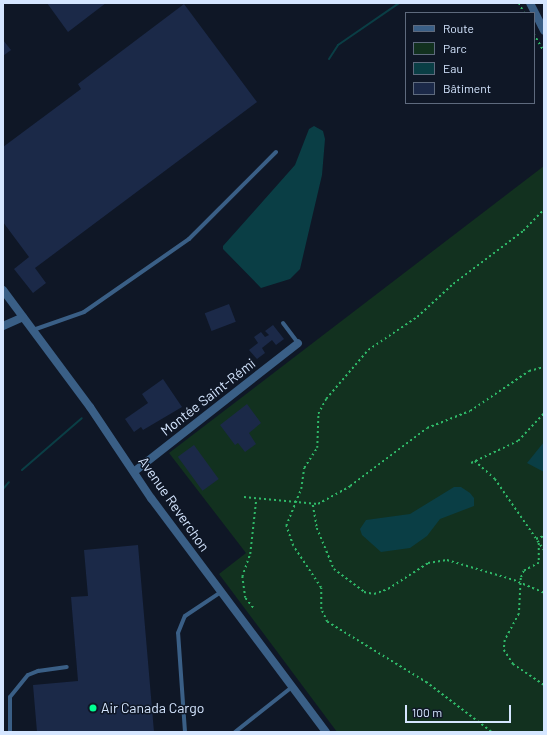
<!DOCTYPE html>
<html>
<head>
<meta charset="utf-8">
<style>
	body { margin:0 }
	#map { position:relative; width:547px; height:735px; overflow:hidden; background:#0f1726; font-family:Barlow,sans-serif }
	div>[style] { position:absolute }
	.green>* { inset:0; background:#12311f }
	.water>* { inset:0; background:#0a3e45 }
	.stream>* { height:2px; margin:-1px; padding:0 1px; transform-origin:1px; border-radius:1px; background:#0a3e45 }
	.building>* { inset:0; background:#1b2948; transform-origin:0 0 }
	.path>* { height:1.5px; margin-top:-0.75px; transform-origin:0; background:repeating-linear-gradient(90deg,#2fb968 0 2px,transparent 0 5px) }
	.service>* { height:4px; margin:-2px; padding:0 2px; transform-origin:2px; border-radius:2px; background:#3a5f86 }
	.minor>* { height:8px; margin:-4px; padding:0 4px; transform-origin:4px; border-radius:4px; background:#3a5f86 }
	.dots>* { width:11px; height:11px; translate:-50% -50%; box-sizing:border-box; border:2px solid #0f1726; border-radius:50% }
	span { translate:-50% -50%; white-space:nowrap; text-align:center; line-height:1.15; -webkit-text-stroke:3px #0f1726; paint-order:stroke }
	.street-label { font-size:14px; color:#d5e6ff }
	.poi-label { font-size:14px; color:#d5e6ff }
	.left { translate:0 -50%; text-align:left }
	.frame { position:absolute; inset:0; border:4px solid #d5e6ff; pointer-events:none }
	.legend { position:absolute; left:405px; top:12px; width:130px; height:92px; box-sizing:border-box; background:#0f1726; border:1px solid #5e6a7d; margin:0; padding:5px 7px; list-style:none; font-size:12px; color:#d5e6ff }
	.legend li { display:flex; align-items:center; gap:8px; height:20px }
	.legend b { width:20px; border:1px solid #5e6a7d }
	.scale { position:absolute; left:405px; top:705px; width:106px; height:18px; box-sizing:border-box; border:2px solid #d5e6ff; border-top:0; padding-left:5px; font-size:12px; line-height:14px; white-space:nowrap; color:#d5e6ff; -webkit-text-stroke:3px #0f1726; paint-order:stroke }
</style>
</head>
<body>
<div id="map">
	<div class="green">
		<div style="clip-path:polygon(544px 166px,544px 732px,337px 732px,219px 574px,246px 553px,169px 453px)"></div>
	</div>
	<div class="water">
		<div style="clip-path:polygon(314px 126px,323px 131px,325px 139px,322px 175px,300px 269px,290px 279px,261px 288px,223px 249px,223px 246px,295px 165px,309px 129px)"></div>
		<div style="clip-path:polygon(544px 442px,544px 472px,527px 463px)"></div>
		<div style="clip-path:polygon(454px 487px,461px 487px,470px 493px,474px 498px,474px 506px,440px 519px,427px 536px,410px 548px,381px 552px,362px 535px,360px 529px,366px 520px,410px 514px)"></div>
	</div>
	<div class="stream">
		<div style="left:329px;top:59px;width:17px;rotate:-57deg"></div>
		<div style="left:338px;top:45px;width:74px;rotate:-34.5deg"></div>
		<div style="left:22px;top:470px;width:79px;rotate:-40.9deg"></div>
		<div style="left:3px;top:489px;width:9px;rotate:-49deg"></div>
	</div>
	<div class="building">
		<div style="clip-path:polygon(47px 3px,106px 3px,68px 32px)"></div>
		<div style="clip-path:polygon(184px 4px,257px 102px,35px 268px,46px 283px,33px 293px,14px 269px,29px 257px,3px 222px,3px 147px,81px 89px,78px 84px)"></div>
		<div style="clip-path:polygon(3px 40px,11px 50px,3px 56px)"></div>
		<div style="left:229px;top:304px;width:19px;height:26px;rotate:69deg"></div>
		<div style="clip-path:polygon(273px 325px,284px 339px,276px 345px,272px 340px,262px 348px,265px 353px,257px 359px,249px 350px,258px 343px,254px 337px,261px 332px,265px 337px,269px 335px,265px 331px)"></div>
		<div style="clip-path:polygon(163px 379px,182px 407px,143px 430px,141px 427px,134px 432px,125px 419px,148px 403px,142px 394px)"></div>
		<div style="clip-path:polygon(247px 404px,261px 423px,249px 433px,256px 444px,245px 452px,238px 443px,235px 445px,220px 425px)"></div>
		<div style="left:194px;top:445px;width:42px;height:20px;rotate:54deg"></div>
		<div style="clip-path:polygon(138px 545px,154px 732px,37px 732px,33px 685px,78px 681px,71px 597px,88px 596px,84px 550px)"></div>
	</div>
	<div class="path">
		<div style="left:519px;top:3px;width:11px;rotate:63deg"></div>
		<div style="left:534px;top:34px;width:20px;rotate:60deg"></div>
		<div style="left:475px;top:461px;width:27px;rotate:42deg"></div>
		<div style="left:495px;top:479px;width:86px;rotate:55.4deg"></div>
		<div style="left:471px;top:463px;width:52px;rotate:-25.1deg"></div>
		<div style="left:518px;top:441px;width:38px;rotate:-47deg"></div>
		<div style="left:244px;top:497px;width:74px;rotate:5.4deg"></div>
		<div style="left:318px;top:504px;width:37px;rotate:-29deg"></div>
		<div style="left:350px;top:486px;width:96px;rotate:-37deg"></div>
		<div style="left:427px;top:428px;width:46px;rotate:-21.6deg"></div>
		<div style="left:470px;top:411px;width:71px;rotate:-34.1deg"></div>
		<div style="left:529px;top:371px;width:16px;rotate:-15deg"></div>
		<div style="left:313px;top:505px;width:23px;rotate:80deg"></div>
		<div style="left:317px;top:528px;width:44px;rotate:67.5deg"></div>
		<div style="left:334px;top:569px;width:38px;rotate:37deg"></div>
		<div style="left:364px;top:592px;width:10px;rotate:11deg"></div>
		<div style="left:374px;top:594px;width:15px;rotate:-20deg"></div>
		<div style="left:388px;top:589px;width:48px;rotate:-33deg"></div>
		<div style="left:428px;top:563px;width:19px;rotate:-9deg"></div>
		<div style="left:447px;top:560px;width:70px;rotate:16.6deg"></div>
		<div style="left:514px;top:580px;width:33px;rotate:23deg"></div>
		<div style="left:536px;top:539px;width:9px;rotate:-21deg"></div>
		<div style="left:539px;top:543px;width:20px;rotate:90deg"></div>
		<div style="left:539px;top:563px;width:17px;rotate:152deg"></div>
		<div style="left:524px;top:571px;width:8px;rotate:113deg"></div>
		<div style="left:521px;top:578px;width:36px;rotate:93deg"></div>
		<div style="left:519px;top:614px;width:30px;rotate:118deg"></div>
		<div style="left:505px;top:640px;width:10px;rotate:96deg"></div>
		<div style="left:504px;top:650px;width:17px;rotate:57deg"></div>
		<div style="left:513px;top:664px;width:37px;rotate:34deg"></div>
		<div style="left:253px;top:608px;width:13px;rotate:-129deg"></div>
		<div style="left:245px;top:598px;width:21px;rotate:-98deg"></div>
		<div style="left:242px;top:577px;width:24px;rotate:-71deg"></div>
		<div style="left:250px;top:554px;width:54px;rotate:-83.7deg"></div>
		<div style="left:491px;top:732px;width:81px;rotate:-142.6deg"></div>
		<div style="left:427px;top:683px;width:117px;rotate:-148.6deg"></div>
		<div style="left:327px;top:622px;width:14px;rotate:-115deg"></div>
		<div style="left:321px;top:609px;width:21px;rotate:-90deg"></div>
		<div style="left:321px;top:588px;width:50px;rotate:-123.7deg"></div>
		<div style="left:293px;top:546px;width:21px;rotate:-109deg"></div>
		<div style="left:286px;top:526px;width:40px;rotate:-68deg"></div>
		<div style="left:301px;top:489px;width:21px;rotate:-82deg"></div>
		<div style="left:304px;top:468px;width:24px;rotate:-57deg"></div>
		<div style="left:317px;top:448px;width:34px;rotate:-88deg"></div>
		<div style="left:318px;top:414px;width:17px;rotate:-62deg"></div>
		<div style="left:326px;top:399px;width:65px;rotate:-49.4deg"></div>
		<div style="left:368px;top:350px;width:59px;rotate:-34deg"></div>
		<div style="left:417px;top:317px;width:49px;rotate:-42.5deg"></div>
		<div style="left:453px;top:284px;width:88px;rotate:-37.1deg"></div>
		<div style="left:523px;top:231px;width:30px;rotate:-46deg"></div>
	</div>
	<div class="service">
		<div style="left:283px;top:323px;width:25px;rotate:53deg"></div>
		<div style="left:33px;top:330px;width:54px;rotate:-19.4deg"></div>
		<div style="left:84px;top:312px;width:128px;rotate:-34.8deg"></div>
		<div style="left:189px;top:239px;width:123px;rotate:-45deg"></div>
		<div style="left:10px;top:732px;width:35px;rotate:-90deg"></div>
		<div style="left:10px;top:697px;width:28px;rotate:-51deg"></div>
		<div style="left:28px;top:675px;width:11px;rotate:-22deg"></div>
		<div style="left:38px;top:671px;width:29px;rotate:-8deg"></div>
		<div style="left:185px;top:732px;width:99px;rotate:-94deg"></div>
		<div style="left:178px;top:633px;width:18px;rotate:-68deg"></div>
		<div style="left:185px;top:616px;width:43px;rotate:-33.7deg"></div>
		<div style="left:235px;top:732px;width:73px;rotate:-38.3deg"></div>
	</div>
	<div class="minor">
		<div style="left:530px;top:3px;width:31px;rotate:63deg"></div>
		<div style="left:3px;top:290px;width:146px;rotate:53.4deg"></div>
		<div style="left:90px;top:407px;width:110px;rotate:56.2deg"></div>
		<div style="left:151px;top:498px;width:292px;rotate:53.2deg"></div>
		<div style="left:3px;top:326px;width:22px;rotate:-24deg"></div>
		<div style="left:135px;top:471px;width:207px;rotate:-38.1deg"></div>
	</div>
	<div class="dots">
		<div style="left:93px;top:708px;background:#01ff93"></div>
	</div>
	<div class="street-label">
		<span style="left:208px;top:397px;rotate:-38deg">Montée Saint-Rémi</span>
		<span style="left:174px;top:504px;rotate:55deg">Avenue Reverchon</span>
	</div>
	<div class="poi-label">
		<span class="left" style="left:101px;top:708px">Air Canada Cargo</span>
	</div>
	<div class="frame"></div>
	<ul class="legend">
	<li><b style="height:5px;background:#3a5f86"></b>Route</li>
	<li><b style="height:11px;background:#12311f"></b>Parc</li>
	<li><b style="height:11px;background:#0a3e45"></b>Eau</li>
	<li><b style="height:11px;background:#1b2948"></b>Bâtiment</li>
	</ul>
	<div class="scale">100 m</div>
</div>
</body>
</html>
